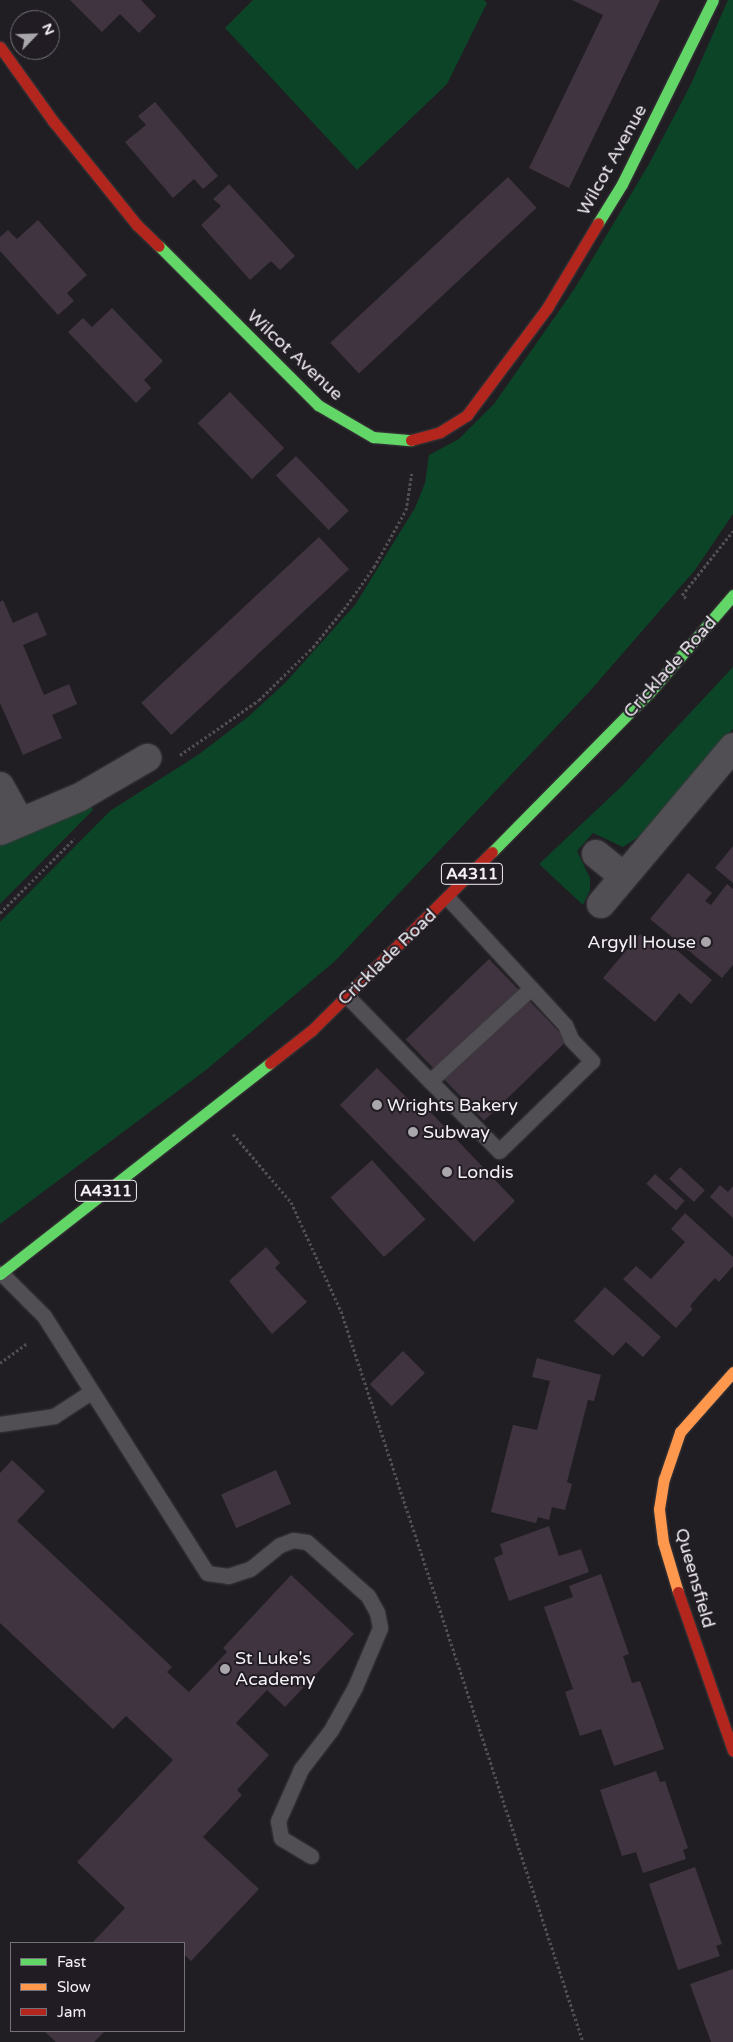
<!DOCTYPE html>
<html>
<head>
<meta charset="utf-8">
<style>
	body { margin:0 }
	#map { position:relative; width:733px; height:2042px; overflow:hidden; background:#201e22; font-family:"Varela Round",sans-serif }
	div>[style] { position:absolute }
	.green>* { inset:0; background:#0c4428 }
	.building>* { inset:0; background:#403440; transform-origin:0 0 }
	.path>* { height:3px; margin-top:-1.5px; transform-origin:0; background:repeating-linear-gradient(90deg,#514f52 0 2.5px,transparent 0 5px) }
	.roads { filter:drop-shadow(0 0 1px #3c3a3e) drop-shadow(0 0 1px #3c3a3e) }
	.lane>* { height:15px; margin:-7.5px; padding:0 7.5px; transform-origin:7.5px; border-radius:7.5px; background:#514f53 }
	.street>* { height:28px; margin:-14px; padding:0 14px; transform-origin:14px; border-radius:14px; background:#514f53 }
	.fast>* { height:11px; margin:-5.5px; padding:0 5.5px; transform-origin:5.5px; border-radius:5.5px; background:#63d668 }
	.slow>* { height:11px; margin:-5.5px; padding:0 5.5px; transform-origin:5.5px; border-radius:5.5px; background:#ff974d }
	.jam>* { height:11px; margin:-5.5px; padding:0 5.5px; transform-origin:5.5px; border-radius:5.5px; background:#b3261e }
	.dots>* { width:14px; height:14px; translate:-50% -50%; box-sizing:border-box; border:2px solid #211c24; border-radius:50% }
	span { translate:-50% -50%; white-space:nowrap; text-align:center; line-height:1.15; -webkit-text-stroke:4px #211c24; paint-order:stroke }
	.shield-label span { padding:1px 4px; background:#211c24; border:1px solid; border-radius:4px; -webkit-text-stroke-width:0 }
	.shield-label { font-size:16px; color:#f4f1f6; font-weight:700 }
	.street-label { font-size:18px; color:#f4f1f6 }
	.poi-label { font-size:18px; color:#f4f1f6 }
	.right { translate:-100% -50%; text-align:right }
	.left { translate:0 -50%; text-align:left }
	.legend { position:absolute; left:10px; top:1942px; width:175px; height:90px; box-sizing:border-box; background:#211c24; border:1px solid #757178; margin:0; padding:6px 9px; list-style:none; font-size:15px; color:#f4f1f6 }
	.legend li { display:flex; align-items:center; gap:10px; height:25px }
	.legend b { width:25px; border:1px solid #757178 }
	.north { position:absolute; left:10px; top:10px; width:50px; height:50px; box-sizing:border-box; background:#211c24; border:1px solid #757178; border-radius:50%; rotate:66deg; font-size:14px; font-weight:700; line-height:20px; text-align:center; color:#f4f1f6 }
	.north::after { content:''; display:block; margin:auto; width:18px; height:22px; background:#aaa7ac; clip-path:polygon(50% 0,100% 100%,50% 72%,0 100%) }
</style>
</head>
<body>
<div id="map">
	<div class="green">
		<div style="clip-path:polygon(253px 0,484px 0,487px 3px,447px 84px,357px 170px,225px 28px)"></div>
		<div style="clip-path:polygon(728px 0,733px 0,733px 514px,695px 570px,590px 691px,335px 961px,206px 1070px,0 1224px,0 922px,110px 811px,198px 755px,249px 716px,286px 682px,355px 605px,415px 508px,425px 483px,429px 455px,459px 439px,494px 404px,575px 288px,649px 164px,690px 86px)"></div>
		<div style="clip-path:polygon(733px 667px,733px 729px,646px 832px,623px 847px,593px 833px,577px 851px,590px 878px,590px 890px,583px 905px,539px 864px,622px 786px)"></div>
		<div style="clip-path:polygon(91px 805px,93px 810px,0 904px,0 844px)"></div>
	</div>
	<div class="building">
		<div style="clip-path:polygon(70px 0,141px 0,156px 16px,139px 33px,120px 14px,102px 32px)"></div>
		<div style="clip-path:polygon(572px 0,660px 0,569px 188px,529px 168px,603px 15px)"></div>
		<div style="clip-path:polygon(155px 102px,218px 176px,203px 189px,194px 179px,173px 198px,125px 142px,146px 125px,138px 116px)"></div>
		<div style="left:508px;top:177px;width:42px;height:243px;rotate:47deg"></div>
		<div style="clip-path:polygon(229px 184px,295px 256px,280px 270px,271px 261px,250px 280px,201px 225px,221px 206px,213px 199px)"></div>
		<div style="clip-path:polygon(38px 220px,87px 275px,67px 293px,74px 301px,58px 315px,0 251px,0 237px,8px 230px,17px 239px)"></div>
		<div style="clip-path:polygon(112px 308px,163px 361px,144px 380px,151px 388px,136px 403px,68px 332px,83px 318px,92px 327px)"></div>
		<div style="left:230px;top:392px;width:78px;height:45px;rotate:46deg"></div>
		<div style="left:296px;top:456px;width:76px;height:28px;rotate:46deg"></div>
		<div style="left:319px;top:537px;width:44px;height:243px;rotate:47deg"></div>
		<div style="clip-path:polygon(3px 600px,13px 623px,37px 612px,47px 635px,23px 645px,44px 695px,69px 684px,77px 704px,52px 715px,62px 738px,23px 755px,0 703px,0 602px)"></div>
		<div style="clip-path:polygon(733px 846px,733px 883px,715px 868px)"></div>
		<div style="clip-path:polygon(688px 873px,712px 893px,705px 901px,711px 905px,727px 884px,733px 889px,733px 965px,722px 978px,650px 919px)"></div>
		<div style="clip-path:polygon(640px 934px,659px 950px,666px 941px,712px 980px,691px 1004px,679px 993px,655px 1022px,603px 978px)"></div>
		<div style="left:489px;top:959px;width:113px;height:116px;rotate:46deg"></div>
		<div style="clip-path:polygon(377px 1068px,415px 1106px,420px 1101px,515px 1201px,474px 1242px,340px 1105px)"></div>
		<div style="left:372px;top:1160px;width:80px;height:56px;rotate:48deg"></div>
		<div style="left:680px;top:1167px;width:34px;height:16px;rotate:43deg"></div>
		<div style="left:655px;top:1174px;width:40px;height:13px;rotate:42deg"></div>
		<div style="clip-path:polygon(720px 1185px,728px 1192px,733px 1186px,733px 1218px,710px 1197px)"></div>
		<div style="clip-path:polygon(685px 1213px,733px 1257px,733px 1266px,719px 1282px,715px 1278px,701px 1293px,690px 1306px,693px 1309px,676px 1328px,623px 1279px,636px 1266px,651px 1279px,685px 1242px,671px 1229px)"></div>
		<div style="clip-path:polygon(266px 1247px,280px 1263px,275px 1268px,307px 1302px,272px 1334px,229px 1281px)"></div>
		<div style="clip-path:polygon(605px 1287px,661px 1337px,643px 1357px,626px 1342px,613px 1356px,574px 1321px)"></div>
		<div style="left:403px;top:1351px;width:31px;height:47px;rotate:45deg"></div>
		<div style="clip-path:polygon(537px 1358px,601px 1375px,594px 1401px,588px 1400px,567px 1482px,572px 1484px,565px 1510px,552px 1507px,549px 1520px,538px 1517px,536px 1523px,491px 1512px,513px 1425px,537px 1430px,550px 1381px,532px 1377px)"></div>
		<div style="clip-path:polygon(12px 1460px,45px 1491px,17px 1521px,172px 1667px,167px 1672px,189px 1692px,227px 1652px,223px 1648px,291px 1575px,354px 1634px,285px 1707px,267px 1690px,236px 1723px,269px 1755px,237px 1790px,242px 1795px,203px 1837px,259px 1889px,191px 1961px,184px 1954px,184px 1943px,92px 1943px,125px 1908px,77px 1862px,173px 1760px,126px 1716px,113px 1729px,0 1623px,0 1473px)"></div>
		<div style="left:276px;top:1470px;width:37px;height:60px;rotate:66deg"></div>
		<div style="clip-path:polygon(549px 1526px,559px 1556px,581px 1549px,589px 1572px,509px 1601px,494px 1558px,503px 1554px,500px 1544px)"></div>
		<div style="clip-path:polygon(601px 1574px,629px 1654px,623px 1656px,632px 1683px,640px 1681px,664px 1749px,614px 1766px,601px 1729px,580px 1736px,565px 1692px,573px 1689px,544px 1607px,573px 1597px,569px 1586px)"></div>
		<div style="clip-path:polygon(656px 1771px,660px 1782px,665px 1781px,688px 1848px,683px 1850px,686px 1859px,643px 1873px,636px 1852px,622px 1856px,600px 1790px)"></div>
		<div style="clip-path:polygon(695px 1867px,722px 1944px,716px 1946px,720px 1956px,678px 1970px,649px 1884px)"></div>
		<div style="clip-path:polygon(733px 1969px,733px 2042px,711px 2042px,690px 1984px)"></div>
		<div style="clip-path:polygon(44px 2031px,105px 2031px,94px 2042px,56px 2042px)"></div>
	</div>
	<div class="path">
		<div style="left:686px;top:598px;width:5px;rotate:-143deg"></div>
		<div style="left:682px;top:595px;width:82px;rotate:-51.4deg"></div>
		<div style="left:180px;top:755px;width:96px;rotate:-34.8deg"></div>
		<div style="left:259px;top:700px;width:76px;rotate:-44.5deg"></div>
		<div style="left:313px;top:647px;width:49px;rotate:-50.8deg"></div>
		<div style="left:344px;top:609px;width:52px;rotate:-54.5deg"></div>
		<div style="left:374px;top:567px;width:65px;rotate:-60.7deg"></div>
		<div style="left:406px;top:510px;width:37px;rotate:-81deg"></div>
		<div style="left:0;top:913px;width:105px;rotate:-45deg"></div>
		<div style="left:233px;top:1134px;width:89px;rotate:49.5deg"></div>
		<div style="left:291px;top:1202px;width:120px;rotate:65.4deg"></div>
		<div style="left:341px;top:1311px;width:770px;rotate:71.68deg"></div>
		<div style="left:0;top:1363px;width:34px;rotate:-36deg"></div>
	</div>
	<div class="roads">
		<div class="lane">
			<div style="left:347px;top:996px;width:119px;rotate:45.7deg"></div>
			<div style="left:430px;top:1081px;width:137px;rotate:-42.6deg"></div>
			<div style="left:531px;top:988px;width:122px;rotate:-132.7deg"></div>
			<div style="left:430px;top:1081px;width:98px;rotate:45.4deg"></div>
			<div style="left:499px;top:1151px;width:129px;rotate:-44.1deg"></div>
			<div style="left:592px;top:1061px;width:30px;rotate:-134deg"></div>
			<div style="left:571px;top:1039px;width:15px;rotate:-113deg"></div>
			<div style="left:565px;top:1025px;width:50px;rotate:-132.6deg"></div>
			<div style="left:1px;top:1273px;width:61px;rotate:45deg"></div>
			<div style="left:44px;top:1316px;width:304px;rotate:57.6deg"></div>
			<div style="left:207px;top:1573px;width:21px;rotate:8deg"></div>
			<div style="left:228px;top:1576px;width:23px;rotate:-18deg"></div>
			<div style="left:250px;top:1569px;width:38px;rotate:-39deg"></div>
			<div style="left:280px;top:1545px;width:14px;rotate:-21deg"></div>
			<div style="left:293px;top:1540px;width:14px;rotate:8deg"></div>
			<div style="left:307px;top:1542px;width:81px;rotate:41.5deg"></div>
			<div style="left:368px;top:1596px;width:18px;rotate:61deg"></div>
			<div style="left:377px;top:1612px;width:16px;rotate:79deg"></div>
			<div style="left:380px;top:1628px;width:64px;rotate:113deg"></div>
			<div style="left:355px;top:1687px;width:49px;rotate:119.2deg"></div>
			<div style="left:331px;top:1730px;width:49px;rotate:127.6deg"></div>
			<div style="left:301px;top:1769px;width:57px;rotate:113.9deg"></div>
			<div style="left:278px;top:1821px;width:17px;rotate:80deg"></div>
			<div style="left:281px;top:1838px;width:35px;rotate:31deg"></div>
			<div style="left:0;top:1424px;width:55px;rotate:-8.4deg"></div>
			<div style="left:54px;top:1416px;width:44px;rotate:-33deg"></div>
		</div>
		<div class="street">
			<div style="left:0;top:786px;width:41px;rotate:60.9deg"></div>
			<div style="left:0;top:831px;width:87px;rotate:-23deg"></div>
			<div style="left:80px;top:797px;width:78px;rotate:-30.2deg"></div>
			<div style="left:596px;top:854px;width:35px;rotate:39deg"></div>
			<div style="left:601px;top:904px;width:205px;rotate:-49.9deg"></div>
		</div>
		<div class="fast">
			<div style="left:598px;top:223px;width:46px;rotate:-58.4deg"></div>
			<div style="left:622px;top:184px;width:205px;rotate:-63.7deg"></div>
			<div style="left:159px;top:246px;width:225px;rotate:45deg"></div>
			<div style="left:318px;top:405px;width:64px;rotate:30.2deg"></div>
			<div style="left:373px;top:437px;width:38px;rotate:5deg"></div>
			<div style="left:492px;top:852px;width:225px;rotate:-45.4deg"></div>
			<div style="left:650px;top:692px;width:128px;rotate:-49.4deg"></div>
			<div style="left:0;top:1274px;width:343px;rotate:-38deg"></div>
		</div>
		<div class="slow">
			<div style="left:678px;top:1592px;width:52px;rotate:-106.7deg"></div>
			<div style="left:663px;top:1542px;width:33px;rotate:-97deg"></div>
			<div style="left:659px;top:1509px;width:30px;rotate:-81deg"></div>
			<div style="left:664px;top:1479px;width:50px;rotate:-71.2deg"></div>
			<div style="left:680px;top:1432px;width:80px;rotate:-48.5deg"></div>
		</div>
		<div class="jam">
			<div style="left:0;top:47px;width:91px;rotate:54.4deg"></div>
			<div style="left:53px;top:121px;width:134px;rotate:51.1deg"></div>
			<div style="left:137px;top:225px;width:30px;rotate:44deg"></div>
			<div style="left:411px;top:440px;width:30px;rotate:-15deg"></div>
			<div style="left:440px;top:432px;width:32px;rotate:-32deg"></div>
			<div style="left:467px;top:415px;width:134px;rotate:-53.2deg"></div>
			<div style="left:547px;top:308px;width:99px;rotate:-59deg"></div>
			<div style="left:270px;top:1063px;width:53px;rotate:-38.2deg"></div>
			<div style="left:312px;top:1030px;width:253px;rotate:-44.7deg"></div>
			<div style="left:678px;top:1592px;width:168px;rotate:70.9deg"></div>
		</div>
	</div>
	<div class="dots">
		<div style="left:706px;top:942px;background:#aaa7ac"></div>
		<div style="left:377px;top:1105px;background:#aaa7ac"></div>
		<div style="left:413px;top:1132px;background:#aaa7ac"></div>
		<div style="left:447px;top:1172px;background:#aaa7ac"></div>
		<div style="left:225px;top:1669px;background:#aaa7ac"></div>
	</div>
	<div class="shield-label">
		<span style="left:472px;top:874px">A4311</span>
		<span style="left:106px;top:1191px">A4311</span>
	</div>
	<div class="street-label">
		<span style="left:612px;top:160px;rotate:-61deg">Wilcot Avenue</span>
		<span style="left:295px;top:355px;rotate:43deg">Wilcot Avenue</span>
		<span style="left:670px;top:667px;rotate:-48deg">Cricklade Road</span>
		<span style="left:387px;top:957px;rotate:-44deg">Cricklade Road</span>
		<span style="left:695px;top:1578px;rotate:74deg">Queensfield</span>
	</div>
	<div class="poi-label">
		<span class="right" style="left:696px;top:942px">Argyll House</span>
		<span class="left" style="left:387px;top:1105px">Wrights Bakery</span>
		<span class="left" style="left:423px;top:1132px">Subway</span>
		<span class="left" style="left:457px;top:1172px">Londis</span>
		<span class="left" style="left:235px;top:1669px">St Luke's<br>Academy</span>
	</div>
	<ul class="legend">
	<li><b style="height:6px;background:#63d668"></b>Fast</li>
	<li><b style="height:6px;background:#ff974d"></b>Slow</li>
	<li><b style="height:6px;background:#b3261e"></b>Jam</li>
	</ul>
	<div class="north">N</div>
</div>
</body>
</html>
